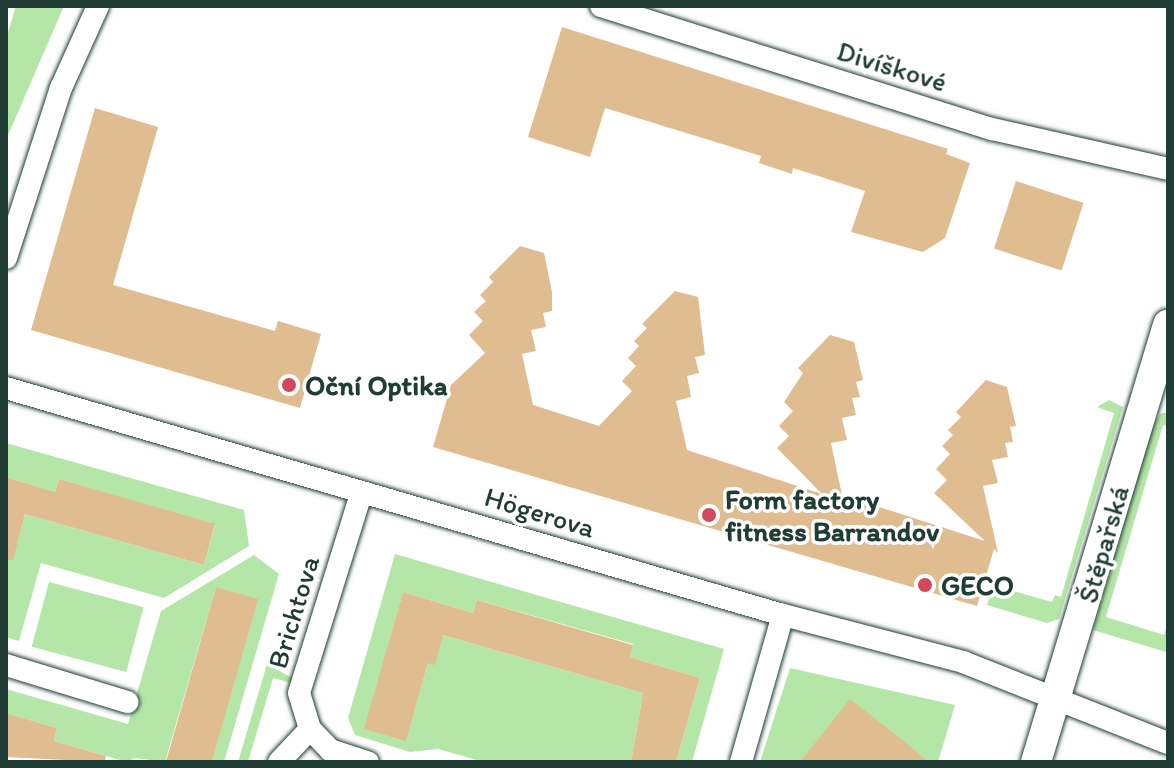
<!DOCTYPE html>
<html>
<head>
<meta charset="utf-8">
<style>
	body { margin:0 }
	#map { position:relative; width:1174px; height:768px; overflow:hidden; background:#fff; font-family:Itim,sans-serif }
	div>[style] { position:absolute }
	.green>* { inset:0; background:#b4e6a7; transform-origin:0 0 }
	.building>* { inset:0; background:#e0bc91; transform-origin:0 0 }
	.roads { filter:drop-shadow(0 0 2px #1f3d34) drop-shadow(0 0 2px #1f3d34) }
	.street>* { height:22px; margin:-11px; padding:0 11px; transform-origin:11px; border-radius:11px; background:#fff }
	.secondary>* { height:30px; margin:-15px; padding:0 15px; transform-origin:15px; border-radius:15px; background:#fff }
	.dots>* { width:22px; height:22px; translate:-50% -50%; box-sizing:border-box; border:4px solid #fff; border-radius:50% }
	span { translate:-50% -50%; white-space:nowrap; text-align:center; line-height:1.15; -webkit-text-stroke:7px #fff; paint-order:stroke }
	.street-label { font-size:28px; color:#1f3d34 }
	.poi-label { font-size:28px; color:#1f3d34; font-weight:700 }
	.left { translate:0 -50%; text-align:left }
	.frame { position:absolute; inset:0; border:8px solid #1f3d34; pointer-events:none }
</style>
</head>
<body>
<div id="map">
	<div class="green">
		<div style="clip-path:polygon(16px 6px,64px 6px,6px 140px,6px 39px)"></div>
		<div style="clip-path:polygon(1109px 400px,1123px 407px,1059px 619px,1047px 623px,987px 605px,993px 585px,1052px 602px,1055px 595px,1061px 597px,1114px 413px,1097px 407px)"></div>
		<div style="clip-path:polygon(1161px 413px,1168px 413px,1168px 426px,1163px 425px,1106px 617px,1164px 635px,1168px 623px,1166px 652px,1093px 630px,1152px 427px)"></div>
		<div style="clip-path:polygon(6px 443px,244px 510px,249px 546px,164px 598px,41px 563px,19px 641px,6px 637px,6px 555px,17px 544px,25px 514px,204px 565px,215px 525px,59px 479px,55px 492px,6px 477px)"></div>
		<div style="clip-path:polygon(395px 554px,724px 649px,692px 762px,676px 762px,700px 678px,630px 657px,633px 644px,477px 600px,473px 613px,403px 592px,365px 729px,406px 740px,428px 663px,443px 635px,643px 693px,631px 762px,484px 762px,438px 749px,410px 752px,355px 735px,348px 718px)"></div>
		<div style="clip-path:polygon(254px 555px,279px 574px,224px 762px,196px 762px,212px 756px,258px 600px,216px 587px,165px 762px,135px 758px,127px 762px,54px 741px,57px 728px,6px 713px,6px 689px,128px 724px,161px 611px)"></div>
		<div style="left:49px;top:582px;width:98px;height:67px;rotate:15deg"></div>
		<div style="clip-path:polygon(267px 664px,292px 678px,291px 683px,273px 678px,248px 762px,238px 762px)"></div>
		<div style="clip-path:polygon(790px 668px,955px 705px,938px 762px,760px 762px)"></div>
	</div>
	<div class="building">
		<div style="clip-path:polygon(562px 27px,948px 149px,946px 154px,970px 163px,945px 238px,923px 252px,851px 232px,865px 191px,793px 168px,792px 174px,759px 163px,761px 156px,605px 108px,590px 157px,528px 137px)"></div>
		<div style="clip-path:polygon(95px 108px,158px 127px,113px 285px,275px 331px,278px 321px,321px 334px,300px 408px,31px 330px)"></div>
		<div style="left:1016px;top:181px;width:71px;height:71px;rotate:18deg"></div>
		<div style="clip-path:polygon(520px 246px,544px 253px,552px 292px,552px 311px,543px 313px,546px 327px,531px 330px,536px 351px,522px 354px,533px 405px,599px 426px,632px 391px,622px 381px,636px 366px,628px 358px,639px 346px,634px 341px,647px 328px,642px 324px,675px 291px,698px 297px,705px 355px,695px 357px,699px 373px,687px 376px,691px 397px,676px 401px,687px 450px,822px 494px,777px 448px,789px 436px,779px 426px,793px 411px,784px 402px,803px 373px,798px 368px,830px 335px,854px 342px,863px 380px,856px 382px,860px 397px,852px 398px,856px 415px,842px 418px,847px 440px,831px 443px,842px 495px,985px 541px,934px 493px,947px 480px,936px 469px,950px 454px,942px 446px,953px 435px,948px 430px,961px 417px,956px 412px,986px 380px,1007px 387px,1016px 426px,1010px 427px,1013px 442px,1005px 443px,1008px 457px,992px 460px,998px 483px,983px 486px,998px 553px,994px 549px,977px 606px,433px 447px,451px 385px,485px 353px,469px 335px,483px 321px,474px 312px,486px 301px,480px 295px,493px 282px,489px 277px)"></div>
		<div style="clip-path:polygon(6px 477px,55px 492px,59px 479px,215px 524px,204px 565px,25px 514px,13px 560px,6px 560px)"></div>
		<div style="left:216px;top:587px;width:44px;height:182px;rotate:16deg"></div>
		<div style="clip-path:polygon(403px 592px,473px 613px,477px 600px,633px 645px,630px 657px,700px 678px,676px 762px,631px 762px,643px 693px,443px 635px,435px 665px,428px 663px,406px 741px,364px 729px)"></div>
		<div style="clip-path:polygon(850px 699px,901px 739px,929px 762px,800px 762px)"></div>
		<div style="clip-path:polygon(6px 713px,57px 728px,54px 741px,106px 756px,105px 762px,6px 757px)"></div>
	</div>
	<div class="roads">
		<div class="street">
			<div style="left:601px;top:6px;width:410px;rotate:17.5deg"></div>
			<div style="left:992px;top:129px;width:180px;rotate:12.8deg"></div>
			<div style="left:6px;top:258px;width:179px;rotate:-72.1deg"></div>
			<div style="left:61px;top:88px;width:90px;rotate:-65.7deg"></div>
			<div style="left:6px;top:388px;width:809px;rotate:16.29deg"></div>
			<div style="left:783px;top:615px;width:186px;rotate:14.6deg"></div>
			<div style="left:963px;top:662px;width:220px;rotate:21.6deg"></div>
			<div style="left:361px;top:494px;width:208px;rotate:107.3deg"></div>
			<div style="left:299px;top:693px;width:38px;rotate:73deg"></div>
			<div style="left:310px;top:729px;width:29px;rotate:46deg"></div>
			<div style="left:330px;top:750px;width:40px;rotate:18deg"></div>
			<div style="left:6px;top:665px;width:127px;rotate:17deg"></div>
			<div style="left:279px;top:762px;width:45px;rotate:-46.8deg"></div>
			<div style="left:741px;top:762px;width:153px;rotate:-74.1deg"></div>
		</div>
		<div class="secondary">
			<div style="left:1036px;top:762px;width:457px;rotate:-73.2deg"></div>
		</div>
	</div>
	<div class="dots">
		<div style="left:289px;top:385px;background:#d1495b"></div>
		<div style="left:709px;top:515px;background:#d1495b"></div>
		<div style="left:925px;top:585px;background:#d1495b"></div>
	</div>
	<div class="street-label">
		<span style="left:892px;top:66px;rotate:17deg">Divíškové</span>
		<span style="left:540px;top:512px;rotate:17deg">Högerova</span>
		<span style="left:1103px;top:544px;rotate:-74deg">Štěpařská</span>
		<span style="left:293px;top:612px;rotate:-73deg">Brichtova</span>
	</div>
	<div class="poi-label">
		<span class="left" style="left:305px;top:385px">Oční Optika</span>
		<span class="left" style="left:725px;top:515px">Form factory<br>fitness Barrandov</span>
		<span class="left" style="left:941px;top:585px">GECO</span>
	</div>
	<div class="frame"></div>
</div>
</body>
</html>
